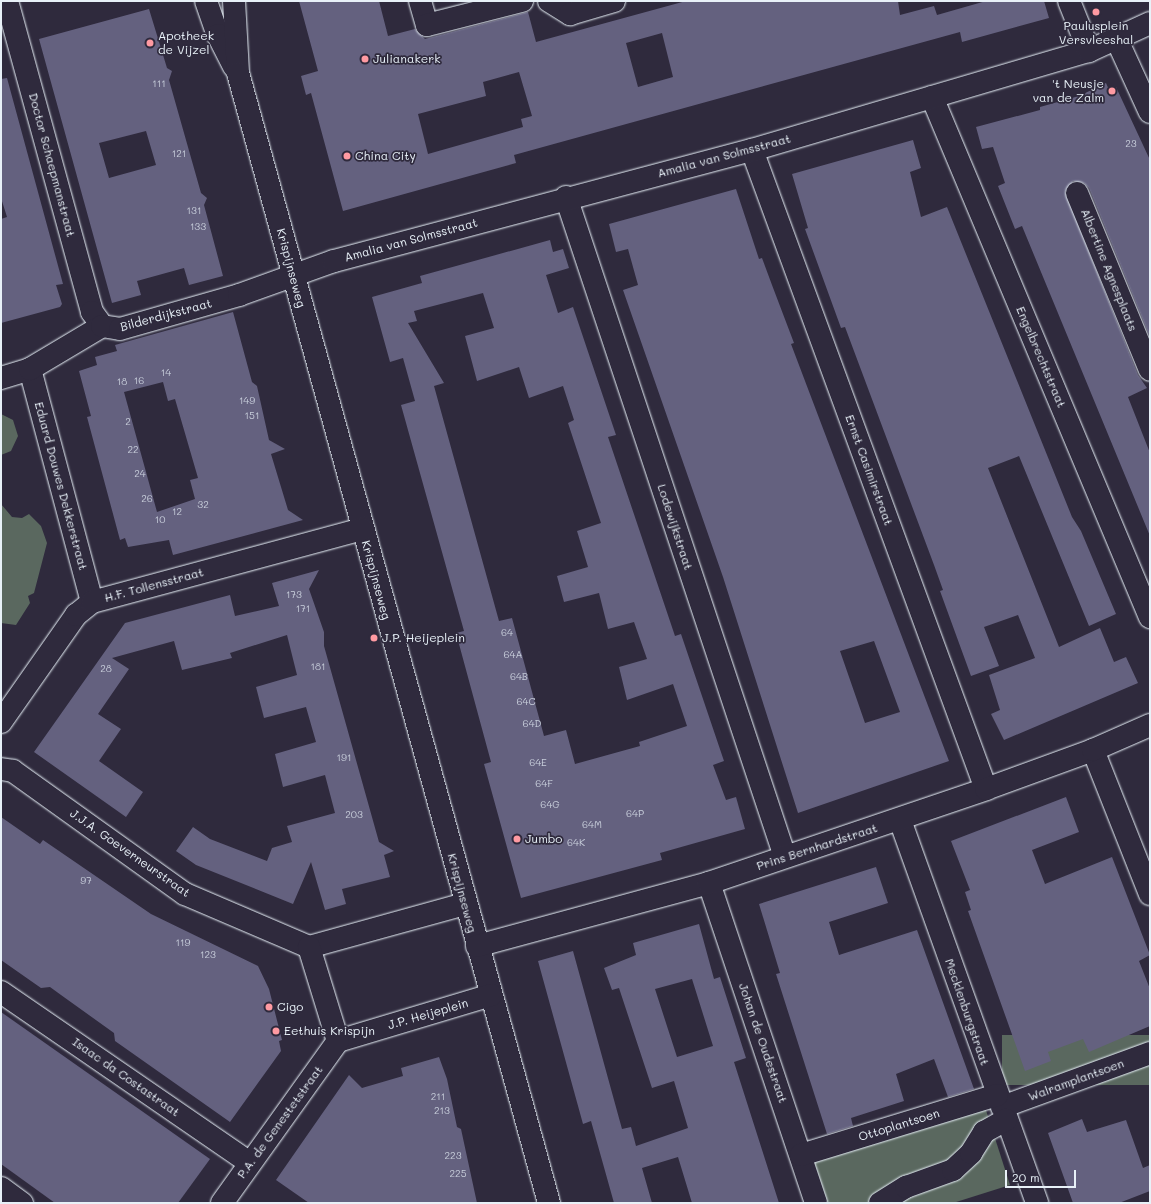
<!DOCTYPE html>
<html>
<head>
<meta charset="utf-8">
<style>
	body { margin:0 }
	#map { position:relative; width:1151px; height:1204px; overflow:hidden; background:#2f2a3d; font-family:Mali,sans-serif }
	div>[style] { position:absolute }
	.green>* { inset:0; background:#5a685f; transform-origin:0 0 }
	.building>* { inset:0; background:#64617f }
	.roads { filter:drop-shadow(0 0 1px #e8f1f8) drop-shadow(0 0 1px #e8f1f8) }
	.minor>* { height:22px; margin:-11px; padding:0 11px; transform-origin:11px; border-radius:11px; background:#2f2a3d }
	.dots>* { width:11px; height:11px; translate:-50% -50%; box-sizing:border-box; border:2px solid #2f2a3d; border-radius:50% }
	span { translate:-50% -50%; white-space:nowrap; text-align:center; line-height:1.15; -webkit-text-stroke:3.5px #2f2a3d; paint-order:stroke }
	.number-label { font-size:10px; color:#c7cdda }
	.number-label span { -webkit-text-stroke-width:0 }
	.poi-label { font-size:12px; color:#e8f1f8 }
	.left { translate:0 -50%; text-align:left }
	.right { translate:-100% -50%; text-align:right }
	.street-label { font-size:12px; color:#e8f1f8 }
	.frame { position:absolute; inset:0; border:2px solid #e8f1f8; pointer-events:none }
	.scale { position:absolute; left:1005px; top:1170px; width:71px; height:18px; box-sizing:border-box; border:2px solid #e8f1f8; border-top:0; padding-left:5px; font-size:12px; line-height:14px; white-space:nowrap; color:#e8f1f8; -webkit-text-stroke:3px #2f2a3d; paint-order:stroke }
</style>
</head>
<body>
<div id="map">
	<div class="green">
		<div style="clip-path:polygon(1px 414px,13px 420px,18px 436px,11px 451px,1px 455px)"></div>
		<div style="clip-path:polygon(1px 504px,12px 517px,22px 518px,29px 514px,41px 526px,47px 543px,34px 593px,28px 596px,30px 603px,16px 625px,1px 623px)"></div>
		<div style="left:1150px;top:1035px;width:50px;height:148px;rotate:90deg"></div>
		<div style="clip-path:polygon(984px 1104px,1010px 1185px,953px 1203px,826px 1203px,812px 1159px)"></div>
	</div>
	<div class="building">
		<div style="clip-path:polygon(evenodd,299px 1px,379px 1px,388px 36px,415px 29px,425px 39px,528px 12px,536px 42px,686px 1px,898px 1px,900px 15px,934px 6px,937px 15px,986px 1px,1044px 1px,1049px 18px,962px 42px,960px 32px,514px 155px,516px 163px,343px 211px,311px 93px,306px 95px,301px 76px,318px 71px,299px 1px,662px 33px,673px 77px,638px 87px,626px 43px,662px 33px,299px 1px,519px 72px,532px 116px,521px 119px,523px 127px,428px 154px,418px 114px,486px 96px,483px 82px,519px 72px)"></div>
		<div style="clip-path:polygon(evenodd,149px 9px,167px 68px,172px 71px,169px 80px,201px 193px,207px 198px,204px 205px,223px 276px,189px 285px,184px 268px,137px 281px,141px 295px,112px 303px,39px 39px,149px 9px,146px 131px,156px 165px,109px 178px,99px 143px,146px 131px)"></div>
		<div style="clip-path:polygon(7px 78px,63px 284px,56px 285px,62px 304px,60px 307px,1px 323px,1px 219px,7px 217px,1px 198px,1px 79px)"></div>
		<div style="clip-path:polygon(1106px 83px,1109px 90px,1116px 87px,1150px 160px,1150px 337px,1089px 188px,1084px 183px,1073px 181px,1065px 192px,1138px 375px,1147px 388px,1128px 397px,1150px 453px,1150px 536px,1022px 226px,1015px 229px,998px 186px,1005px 183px,993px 147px,982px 149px,976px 127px,1040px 110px,1040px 107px,1079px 96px)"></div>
		<div style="clip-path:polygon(913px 140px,921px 168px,910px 172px,921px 217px,947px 207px,1072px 517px,1081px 531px,1116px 614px,1089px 626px,1019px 456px,988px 468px,1059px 647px,1100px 628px,1114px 662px,1126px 657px,1138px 683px,1004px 740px,991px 714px,1000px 710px,989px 675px,1035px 658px,1018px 615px,984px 627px,999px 666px,971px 676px,940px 591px,943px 590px,934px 565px,845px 327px,841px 328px,805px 229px,808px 228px,792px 174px)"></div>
		<div style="clip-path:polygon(evenodd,736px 189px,759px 259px,762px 258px,772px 285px,794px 343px,791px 344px,949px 761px,798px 813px,723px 577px,623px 290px,638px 285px,628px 249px,616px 252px,609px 224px,736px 189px,874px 641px,900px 712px,865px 723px,840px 651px,874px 641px)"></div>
		<div style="clip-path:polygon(evenodd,550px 240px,553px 252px,563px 249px,569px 268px,546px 275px,558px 313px,573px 307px,616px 435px,608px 437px,675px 636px,681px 634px,724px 761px,713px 765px,726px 800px,736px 797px,745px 829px,660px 853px,662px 860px,521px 898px,484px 764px,491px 762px,456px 633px,464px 631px,401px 405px,415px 401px,403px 358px,390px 362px,372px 297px,422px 283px,420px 276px,550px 240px,483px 293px,494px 328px,465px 336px,477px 381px,519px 367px,529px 398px,563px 386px,574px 420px,568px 423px,601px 523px,577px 531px,588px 567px,557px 576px,564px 602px,599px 593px,608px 629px,634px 622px,647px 659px,619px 667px,627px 700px,673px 684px,687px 726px,639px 742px,640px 746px,575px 764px,566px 730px,544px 736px,512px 618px,499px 621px,434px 386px,444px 383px,408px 323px,417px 321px,414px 311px,483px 293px)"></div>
		<div style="clip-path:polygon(evenodd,233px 312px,252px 382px,257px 386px,269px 440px,285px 449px,271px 454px,288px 510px,303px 520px,173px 555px,169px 540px,128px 547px,125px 538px,120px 540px,87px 417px,91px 416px,79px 371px,97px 365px,95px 357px,117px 351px,115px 345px,233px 312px,163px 382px,168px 401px,175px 399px,198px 478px,190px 480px,195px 499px,157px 512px,124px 392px,163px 382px)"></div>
		<div style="clip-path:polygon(319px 570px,309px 589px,324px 632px,324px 646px,379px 842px,394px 851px,384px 855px,390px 877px,342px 889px,346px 904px,325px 910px,311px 862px,293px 904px,196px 865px,176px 851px,193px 827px,210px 839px,267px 861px,272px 848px,292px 842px,287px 826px,335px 813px,325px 775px,283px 787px,275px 754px,316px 742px,306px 707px,264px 718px,256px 687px,297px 675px,287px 635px,230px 653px,232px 658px,182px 670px,174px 641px,112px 658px,129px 669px,98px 714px,121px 729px,99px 761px,143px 792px,126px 817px,34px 752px,125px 623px,230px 595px,235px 616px,279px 606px,272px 583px)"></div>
		<div style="clip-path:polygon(1066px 797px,1079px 832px,1032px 850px,1045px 884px,1112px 857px,1150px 955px,1139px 961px,1150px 989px,1150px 1026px,1089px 1052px,1083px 1039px,1048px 1052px,1051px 1061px,1025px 1071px,968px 911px,971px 910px,965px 892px,970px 890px,951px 841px)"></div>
		<div style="clip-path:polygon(1px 817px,40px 844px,43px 840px,151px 914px,258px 966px,269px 989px,282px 1040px,279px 1041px,281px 1051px,230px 1122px,115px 1041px,114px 1033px,61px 995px,50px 987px,41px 988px,1px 960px)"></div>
		<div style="clip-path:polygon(876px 867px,888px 903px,829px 922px,839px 955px,917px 930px,974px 1089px,948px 1097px,934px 1059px,896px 1074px,904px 1101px,851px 1118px,853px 1126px,827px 1134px,776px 974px,780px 973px,759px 904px)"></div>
		<div style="clip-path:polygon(evenodd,699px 924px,714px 979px,720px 977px,746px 1058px,734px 1062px,779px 1203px,692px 1203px,678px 1157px,642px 1168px,652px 1203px,614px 1203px,591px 1121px,583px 1124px,538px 961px,573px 951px,622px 1129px,631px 1127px,636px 1146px,688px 1128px,674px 1081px,652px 1088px,619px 988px,612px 990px,604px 968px,636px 955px,633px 943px,699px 924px,692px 979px,713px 1046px,677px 1057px,655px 989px,692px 979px)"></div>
		<div style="clip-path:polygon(1px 1012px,210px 1159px,178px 1203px,55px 1203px,1px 1164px)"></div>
		<div style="clip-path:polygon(439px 1057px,447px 1079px,457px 1127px,461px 1129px,477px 1203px,309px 1203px,276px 1180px,349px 1075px,362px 1088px,403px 1076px,401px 1068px)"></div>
		<div style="clip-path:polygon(1082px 1119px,1087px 1132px,1126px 1120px,1143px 1168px,1150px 1165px,1150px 1191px,1119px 1203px,1073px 1203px,1048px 1133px)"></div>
	</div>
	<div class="roads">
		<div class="minor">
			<div style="left:7px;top:1px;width:322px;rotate:74.7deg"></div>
			<div style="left:92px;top:312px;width:17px;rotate:54deg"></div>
			<div style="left:206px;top:1px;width:36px;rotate:71deg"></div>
			<div style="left:218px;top:35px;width:35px;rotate:63deg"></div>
			<div style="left:234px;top:1px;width:72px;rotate:86.8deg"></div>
			<div style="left:238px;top:73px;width:1172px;rotate:74.61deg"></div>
			<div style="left:420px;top:1px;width:25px;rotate:74deg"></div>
			<div style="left:427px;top:25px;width:98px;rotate:-14.2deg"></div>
			<div style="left:549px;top:1px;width:25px;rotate:32deg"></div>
			<div style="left:570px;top:14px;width:46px;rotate:-16.5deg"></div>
			<div style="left:1069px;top:1px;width:54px;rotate:68.2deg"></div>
			<div style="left:1117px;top:40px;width:79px;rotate:65.4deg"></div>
			<div style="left:932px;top:97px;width:564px;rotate:67.26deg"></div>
			<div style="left:752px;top:150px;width:680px;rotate:69.89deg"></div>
			<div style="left:1077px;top:193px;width:191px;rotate:67.6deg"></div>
			<div style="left:566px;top:197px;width:695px;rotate:71.64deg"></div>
			<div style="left:30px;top:369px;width:241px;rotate:75.1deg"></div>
			<div style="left:1px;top:378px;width:30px;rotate:-17deg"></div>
			<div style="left:30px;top:369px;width:84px;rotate:-30.8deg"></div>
			<div style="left:102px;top:326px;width:18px;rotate:9deg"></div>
			<div style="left:120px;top:329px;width:124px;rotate:-15.9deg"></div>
			<div style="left:239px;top:295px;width:101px;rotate:-19.7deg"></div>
			<div style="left:334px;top:261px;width:432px;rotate:-14.9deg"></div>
			<div style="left:752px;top:150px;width:351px;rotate:-16.4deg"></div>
			<div style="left:1089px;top:51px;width:67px;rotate:-24.7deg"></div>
			<div style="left:1px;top:722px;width:131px;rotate:-55deg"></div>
			<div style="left:76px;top:615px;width:21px;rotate:-39deg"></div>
			<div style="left:92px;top:602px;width:280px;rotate:-15.1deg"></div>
			<div style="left:1093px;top:750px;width:155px;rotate:68.4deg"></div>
			<div style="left:1px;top:769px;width:12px;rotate:9deg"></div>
			<div style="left:13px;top:771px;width:211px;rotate:35.6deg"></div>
			<div style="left:185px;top:894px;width:135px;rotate:23.1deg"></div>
			<div style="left:900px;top:820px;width:407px;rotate:70.3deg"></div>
			<div style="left:709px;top:883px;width:337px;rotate:71.5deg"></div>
			<div style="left:477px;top:946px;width:240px;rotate:-15.2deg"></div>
			<div style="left:709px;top:883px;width:293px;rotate:-18.7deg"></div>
			<div style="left:986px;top:789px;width:114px;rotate:-20deg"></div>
			<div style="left:1093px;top:750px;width:62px;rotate:-23.7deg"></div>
			<div style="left:309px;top:947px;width:162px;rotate:-15.4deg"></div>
			<div style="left:309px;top:947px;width:98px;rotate:72.9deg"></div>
			<div style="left:1px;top:992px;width:302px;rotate:34.5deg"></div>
			<div style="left:338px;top:1041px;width:160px;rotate:-16.7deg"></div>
			<div style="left:1002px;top:1107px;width:158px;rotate:-20deg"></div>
			<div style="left:801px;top:1155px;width:205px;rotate:-17deg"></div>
			<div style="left:1px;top:1188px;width:26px;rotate:36deg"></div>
			<div style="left:222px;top:1203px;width:199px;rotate:-54.4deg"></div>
			<div style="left:880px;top:1203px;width:31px;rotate:-32deg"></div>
			<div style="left:906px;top:1187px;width:50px;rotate:-19.9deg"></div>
			<div style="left:953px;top:1170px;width:25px;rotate:-43deg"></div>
			<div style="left:971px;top:1153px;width:25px;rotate:-58deg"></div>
			<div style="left:984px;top:1132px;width:25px;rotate:-29deg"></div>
		</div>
	</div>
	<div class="dots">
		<div style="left:1096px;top:12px;background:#ff9aa2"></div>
		<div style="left:150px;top:43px;background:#ff9aa2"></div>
		<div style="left:365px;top:59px;background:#ff9aa2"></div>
		<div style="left:1112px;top:91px;background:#ff9aa2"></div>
		<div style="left:347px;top:156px;background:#ff9aa2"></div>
		<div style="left:374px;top:638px;background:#ff9aa2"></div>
		<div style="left:517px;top:839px;background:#ff9aa2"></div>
		<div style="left:269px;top:1007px;background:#ff9aa2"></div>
		<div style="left:276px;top:1031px;background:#ff9aa2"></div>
	</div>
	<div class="number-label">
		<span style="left:159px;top:84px">111</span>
		<span style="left:1131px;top:144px">23</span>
		<span style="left:179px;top:154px">121</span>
		<span style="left:194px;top:211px">131</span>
		<span style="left:198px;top:227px">133</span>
		<span style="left:166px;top:373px">14</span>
		<span style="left:139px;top:381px">16</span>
		<span style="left:122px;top:382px">18</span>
		<span style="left:247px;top:401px">149</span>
		<span style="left:252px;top:416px">151</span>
		<span style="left:128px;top:422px">2</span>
		<span style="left:133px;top:450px">22</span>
		<span style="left:140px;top:474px">24</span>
		<span style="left:147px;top:499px">26</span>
		<span style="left:203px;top:505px">32</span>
		<span style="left:177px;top:512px">12</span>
		<span style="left:160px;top:520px">10</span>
		<span style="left:294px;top:595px">173</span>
		<span style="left:303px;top:609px">171</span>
		<span style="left:507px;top:633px">64</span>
		<span style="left:513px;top:655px">64A</span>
		<span style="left:318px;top:667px">181</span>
		<span style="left:106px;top:669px">28</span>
		<span style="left:519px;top:677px">64B</span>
		<span style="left:526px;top:702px">64C</span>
		<span style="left:532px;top:724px">64D</span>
		<span style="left:344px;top:758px">191</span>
		<span style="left:538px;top:763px">64E</span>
		<span style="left:544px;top:784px">64F</span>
		<span style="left:550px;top:805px">64G</span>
		<span style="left:635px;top:814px">64P</span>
		<span style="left:354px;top:815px">203</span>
		<span style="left:592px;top:825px">64M</span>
		<span style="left:576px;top:843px">64K</span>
		<span style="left:86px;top:881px">97</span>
		<span style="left:183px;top:943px">119</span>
		<span style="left:208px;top:955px">123</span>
		<span style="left:438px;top:1097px">211</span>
		<span style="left:442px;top:1111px">213</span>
		<span style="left:453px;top:1156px">223</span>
		<span style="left:458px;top:1174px">225</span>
	</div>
	<div class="poi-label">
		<span style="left:1096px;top:33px">Paulusplein<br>Versvleeshal</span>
		<span class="left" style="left:158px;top:43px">Apotheek<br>de Vijzel</span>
		<span class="left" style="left:373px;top:59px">Julianakerk</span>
		<span class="right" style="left:1104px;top:91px">'t Neusje<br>van de Zalm</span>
		<span class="left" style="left:355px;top:156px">China City</span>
		<span class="left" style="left:382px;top:638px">J.P. Heijeplein</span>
		<span class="left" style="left:525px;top:839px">Jumbo</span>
		<span class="left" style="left:277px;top:1007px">Cigo</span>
		<span class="left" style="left:284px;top:1031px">Eethuis Krispijn</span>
	</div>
	<div class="street-label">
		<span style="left:724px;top:156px;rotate:-15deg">Amalia van Solmsstraat</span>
		<span style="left:52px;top:165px;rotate:75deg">Doctor Schaepmanstraat</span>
		<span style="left:411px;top:240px;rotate:-15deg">Amalia van Solmsstraat</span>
		<span style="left:291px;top:268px;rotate:75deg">Krispijnseweg</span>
		<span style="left:1109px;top:270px;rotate:68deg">Albertine Agnesplaats</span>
		<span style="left:166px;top:315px;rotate:-15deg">Bilderdijkstraat</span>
		<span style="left:1041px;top:357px;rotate:67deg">Engelbrechtstraat</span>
		<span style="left:869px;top:470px;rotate:70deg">Ernst Casimirstraat</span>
		<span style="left:61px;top:486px;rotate:75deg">Eduard Douwes Dekkerstraat</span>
		<span style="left:675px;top:527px;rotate:72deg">Lodewijkstraat</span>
		<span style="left:376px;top:580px;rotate:75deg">Krispijnseweg</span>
		<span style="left:154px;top:585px;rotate:-15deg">H.F. Tollensstraat</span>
		<span style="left:817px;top:847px;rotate:-18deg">Prins Bernhardstraat</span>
		<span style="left:130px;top:853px;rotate:35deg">J.J.A. Goeverneurstraat</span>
		<span style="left:462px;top:893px;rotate:75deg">Krispijnseweg</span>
		<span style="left:967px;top:1012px;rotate:71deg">Mecklenburgstraat</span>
		<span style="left:428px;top:1014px;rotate:-16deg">J.P. Heijeplein</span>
		<span style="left:763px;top:1043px;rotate:71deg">Johan de Oudestraat</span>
		<span style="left:126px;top:1077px;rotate:35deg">Isaac da Costastraat</span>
		<span style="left:1076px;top:1080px;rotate:-20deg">Walramplantsoen</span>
		<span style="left:280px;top:1122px;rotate:-54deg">P.A. de Genestetstraat</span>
		<span style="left:899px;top:1125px;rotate:-17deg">Ottoplantsoen</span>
	</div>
	<div class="frame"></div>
	<div class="scale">20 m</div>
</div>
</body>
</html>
